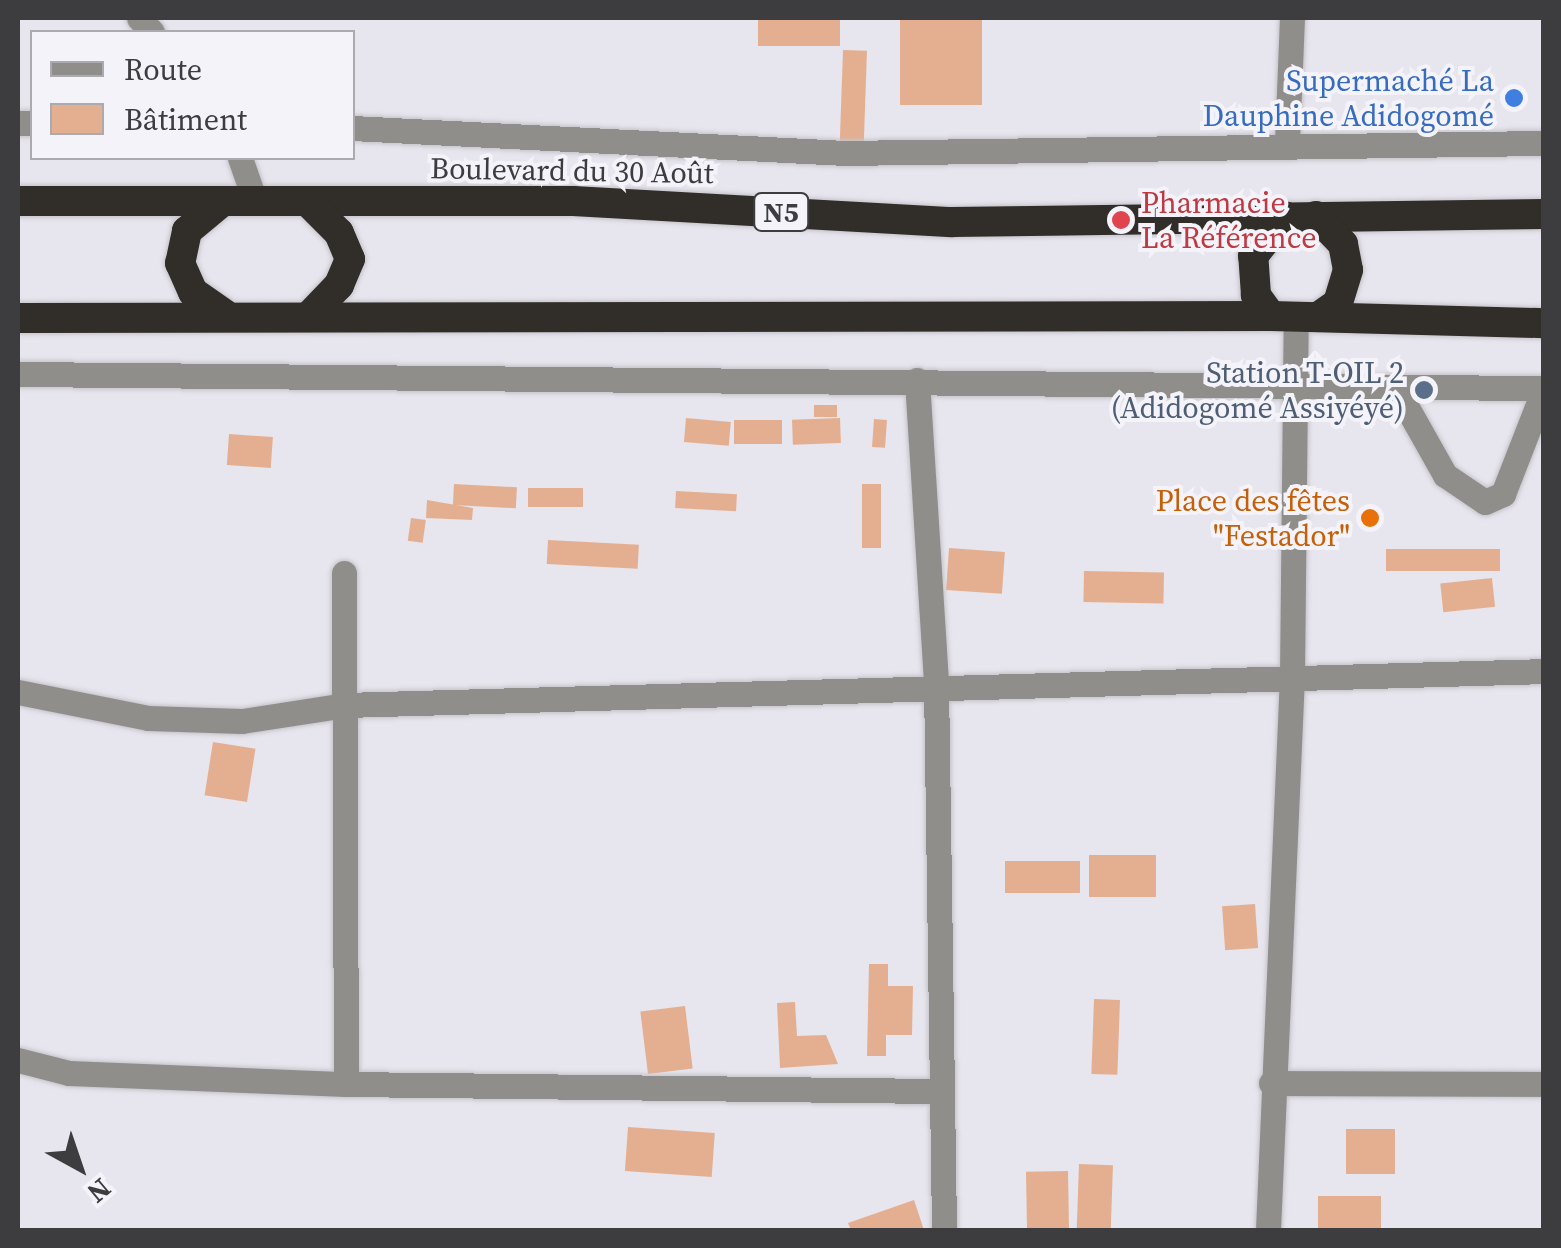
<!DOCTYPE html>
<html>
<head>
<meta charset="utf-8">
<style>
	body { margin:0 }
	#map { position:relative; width:1561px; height:1248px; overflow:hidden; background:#e7e5ed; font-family:"Source Serif 4",serif }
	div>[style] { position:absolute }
	.building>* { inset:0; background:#e4af91; transform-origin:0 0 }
	.roads { filter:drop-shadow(0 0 2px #c5c3ca) drop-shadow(0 0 2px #c5c3ca) }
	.minor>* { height:25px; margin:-12.5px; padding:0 12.5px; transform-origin:12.5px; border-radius:12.5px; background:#8f8e8b }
	.highway>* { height:30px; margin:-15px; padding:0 15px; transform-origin:15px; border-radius:15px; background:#312e29 }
	.dots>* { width:28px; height:28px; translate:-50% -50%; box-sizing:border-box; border:5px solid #f5f3fa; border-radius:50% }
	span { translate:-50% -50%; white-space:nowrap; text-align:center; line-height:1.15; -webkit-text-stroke:8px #f5f3fa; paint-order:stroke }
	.shield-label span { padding:2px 8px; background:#f5f3fa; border:2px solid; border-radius:8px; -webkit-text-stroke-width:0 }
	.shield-label { font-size:28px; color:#3d3c3f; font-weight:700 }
	.shop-label { font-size:30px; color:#366cbe }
	.right { translate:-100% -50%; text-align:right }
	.street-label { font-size:30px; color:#3d3c3f }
	.health-label { font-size:30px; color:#be3a42 }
	.left { translate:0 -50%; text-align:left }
	.service-label { font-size:30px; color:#4e5e75 }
	.food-label { font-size:30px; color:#c56008 }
	.frame { position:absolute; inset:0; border:20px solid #3d3c3f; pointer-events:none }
	.legend { position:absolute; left:30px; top:30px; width:325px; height:130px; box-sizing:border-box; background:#f5f3fa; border:2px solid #abaaaf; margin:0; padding:12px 18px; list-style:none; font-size:30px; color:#3d3c3f }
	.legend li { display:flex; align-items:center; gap:20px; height:50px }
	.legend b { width:50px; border:2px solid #abaaaf }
	.north { position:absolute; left:30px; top:1118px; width:100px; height:100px; -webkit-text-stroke:8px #f5f3fa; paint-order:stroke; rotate:140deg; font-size:28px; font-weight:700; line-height:40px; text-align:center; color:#3d3c3f }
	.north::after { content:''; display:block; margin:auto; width:35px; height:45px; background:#3d3c3f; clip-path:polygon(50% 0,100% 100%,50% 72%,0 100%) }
</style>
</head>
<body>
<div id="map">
	<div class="building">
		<div style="left:758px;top:18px;width:82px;height:28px"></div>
		<div style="left:900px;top:18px;width:82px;height:87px"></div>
		<div style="left:843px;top:50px;width:24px;height:94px;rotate:2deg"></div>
		<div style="left:814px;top:405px;width:23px;height:12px"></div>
		<div style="left:686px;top:418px;width:45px;height:24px;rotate:5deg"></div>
		<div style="left:840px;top:418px;width:25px;height:48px;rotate:88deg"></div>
		<div style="left:874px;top:419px;width:13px;height:28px;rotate:4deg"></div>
		<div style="left:782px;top:420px;width:24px;height:48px;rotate:90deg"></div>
		<div style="left:229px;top:434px;width:44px;height:31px;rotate:4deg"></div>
		<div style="left:454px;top:484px;width:63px;height:21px;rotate:3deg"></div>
		<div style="left:862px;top:484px;width:19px;height:64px"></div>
		<div style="left:528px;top:488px;width:55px;height:19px"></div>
		<div style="left:676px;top:491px;width:61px;height:17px;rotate:3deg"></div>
		<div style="clip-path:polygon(427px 500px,473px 508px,472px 520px,426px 518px)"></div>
		<div style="left:411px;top:518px;width:15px;height:23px;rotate:8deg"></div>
		<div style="left:548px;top:540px;width:91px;height:24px;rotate:3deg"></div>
		<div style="left:949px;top:548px;width:56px;height:42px;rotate:4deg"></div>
		<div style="left:1386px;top:549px;width:114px;height:22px"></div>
		<div style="left:1084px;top:571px;width:80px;height:31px;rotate:1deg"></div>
		<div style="left:1492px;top:578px;width:29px;height:52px;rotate:84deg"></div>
		<div style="left:213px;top:742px;width:43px;height:54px;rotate:9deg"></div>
		<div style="left:1156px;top:855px;width:42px;height:67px;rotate:90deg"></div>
		<div style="left:1005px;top:861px;width:75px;height:32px"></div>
		<div style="left:1255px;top:904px;width:44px;height:33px;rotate:86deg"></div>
		<div style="clip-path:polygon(869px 964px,888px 964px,888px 986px,913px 986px,912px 1035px,886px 1035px,886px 1056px,867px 1056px)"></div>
		<div style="left:1094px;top:999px;width:26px;height:75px;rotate:2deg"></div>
		<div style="clip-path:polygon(795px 1002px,797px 1036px,826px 1035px,838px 1064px,780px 1068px,777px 1003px)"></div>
		<div style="left:685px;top:1006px;width:63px;height:45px;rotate:83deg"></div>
		<div style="left:628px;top:1127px;width:87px;height:44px;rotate:4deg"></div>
		<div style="left:1346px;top:1129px;width:49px;height:45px"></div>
		<div style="left:1079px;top:1164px;width:34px;height:66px;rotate:2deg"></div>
		<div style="left:1068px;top:1171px;width:59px;height:42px;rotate:89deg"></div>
		<div style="left:1381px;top:1196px;width:34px;height:63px;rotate:90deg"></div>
		<div style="clip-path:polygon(914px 1200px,924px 1230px,851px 1230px,848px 1223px)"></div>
	</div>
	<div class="roads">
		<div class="minor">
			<div style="left:139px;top:18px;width:19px;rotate:47deg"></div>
			<div style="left:18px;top:123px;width:14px"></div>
			<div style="left:352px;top:128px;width:492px;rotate:2.9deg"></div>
			<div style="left:843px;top:153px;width:701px;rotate:-0.82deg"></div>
			<div style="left:1287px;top:142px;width:124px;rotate:-87.7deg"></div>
			<div style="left:240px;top:158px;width:46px;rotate:70.8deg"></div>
			<div style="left:18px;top:374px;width:1526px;rotate:0.53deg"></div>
			<div style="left:917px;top:380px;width:304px;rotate:86.4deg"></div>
			<div style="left:936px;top:683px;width:547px;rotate:89.16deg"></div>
			<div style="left:1396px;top:388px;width:100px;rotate:60.6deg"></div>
			<div style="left:1445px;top:475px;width:48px;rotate:34deg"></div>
			<div style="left:1485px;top:502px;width:20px;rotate:-24deg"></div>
			<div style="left:1503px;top:494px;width:113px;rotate:-68.7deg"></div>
			<div style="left:344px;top:573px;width:511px;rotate:89.78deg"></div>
			<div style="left:18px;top:692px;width:133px;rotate:11.3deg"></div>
			<div style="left:148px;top:718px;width:94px;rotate:1.8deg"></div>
			<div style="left:242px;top:721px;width:104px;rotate:-8.8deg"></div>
			<div style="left:345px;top:705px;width:1199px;rotate:-1.62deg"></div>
			<div style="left:18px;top:1060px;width:53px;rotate:14.3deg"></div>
			<div style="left:69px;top:1073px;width:277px;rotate:2.3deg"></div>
			<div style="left:346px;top:1084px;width:591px;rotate:0.68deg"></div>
			<div style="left:1271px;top:1083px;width:273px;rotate:0.2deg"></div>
			<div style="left:1268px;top:1230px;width:555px;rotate:-87.52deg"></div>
			<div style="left:1292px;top:676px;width:359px;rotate:-89.4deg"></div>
		</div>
		<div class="highway">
			<div style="left:18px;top:201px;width:555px"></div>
			<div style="left:573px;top:201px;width:380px;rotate:3.2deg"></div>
			<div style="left:952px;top:222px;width:592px;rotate:-0.77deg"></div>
			<div style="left:223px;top:201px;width:47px;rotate:140.2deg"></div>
			<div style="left:187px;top:231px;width:33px;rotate:102deg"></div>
			<div style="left:180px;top:263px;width:32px;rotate:66deg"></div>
			<div style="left:193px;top:292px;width:39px;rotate:35deg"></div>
			<div style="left:309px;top:203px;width:42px;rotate:45deg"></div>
			<div style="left:339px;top:233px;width:28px;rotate:67deg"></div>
			<div style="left:350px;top:259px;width:28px;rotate:113deg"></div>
			<div style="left:339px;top:285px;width:39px;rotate:134deg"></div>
			<div style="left:1316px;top:216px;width:39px;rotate:46deg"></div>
			<div style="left:1343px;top:244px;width:26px;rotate:79deg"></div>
			<div style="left:1348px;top:270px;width:34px;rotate:107deg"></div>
			<div style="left:1338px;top:303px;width:24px;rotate:145deg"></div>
			<div style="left:1271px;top:316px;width:26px;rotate:-126deg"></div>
			<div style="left:1256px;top:295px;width:39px;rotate:-94deg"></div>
			<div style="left:1253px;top:256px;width:51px;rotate:-51.3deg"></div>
			<div style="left:18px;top:318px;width:1253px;rotate:-0.09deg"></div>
			<div style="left:1271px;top:316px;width:273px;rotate:1.5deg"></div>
		</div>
	</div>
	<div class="dots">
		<div style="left:1514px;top:98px;background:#3f7fe0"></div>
		<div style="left:1121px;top:220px;background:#e0444e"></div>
		<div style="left:1424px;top:390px;background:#5c6f8a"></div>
		<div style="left:1370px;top:518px;background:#e8710a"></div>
	</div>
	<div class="shield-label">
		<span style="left:781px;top:212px">N5</span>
	</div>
	<div class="shop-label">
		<span class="right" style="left:1494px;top:98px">Supermaché La<br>Dauphine Adidogomé</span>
	</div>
	<div class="street-label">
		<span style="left:572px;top:171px;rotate:1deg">Boulevard du 30 Août</span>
	</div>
	<div class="health-label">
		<span class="left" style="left:1141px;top:220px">Pharmacie<br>La Référence</span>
	</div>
	<div class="service-label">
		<span class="right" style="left:1404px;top:390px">Station T-OIL 2<br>(Adidogomé Assiyéyé)</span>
	</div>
	<div class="food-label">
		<span class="right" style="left:1350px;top:518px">Place des fêtes<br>"Festador"</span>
	</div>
	<div class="frame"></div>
	<ul class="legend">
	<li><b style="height:12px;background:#8f8e8b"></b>Route</li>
	<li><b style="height:28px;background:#e4af91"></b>Bâtiment</li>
	</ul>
	<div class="north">N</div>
</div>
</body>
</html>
